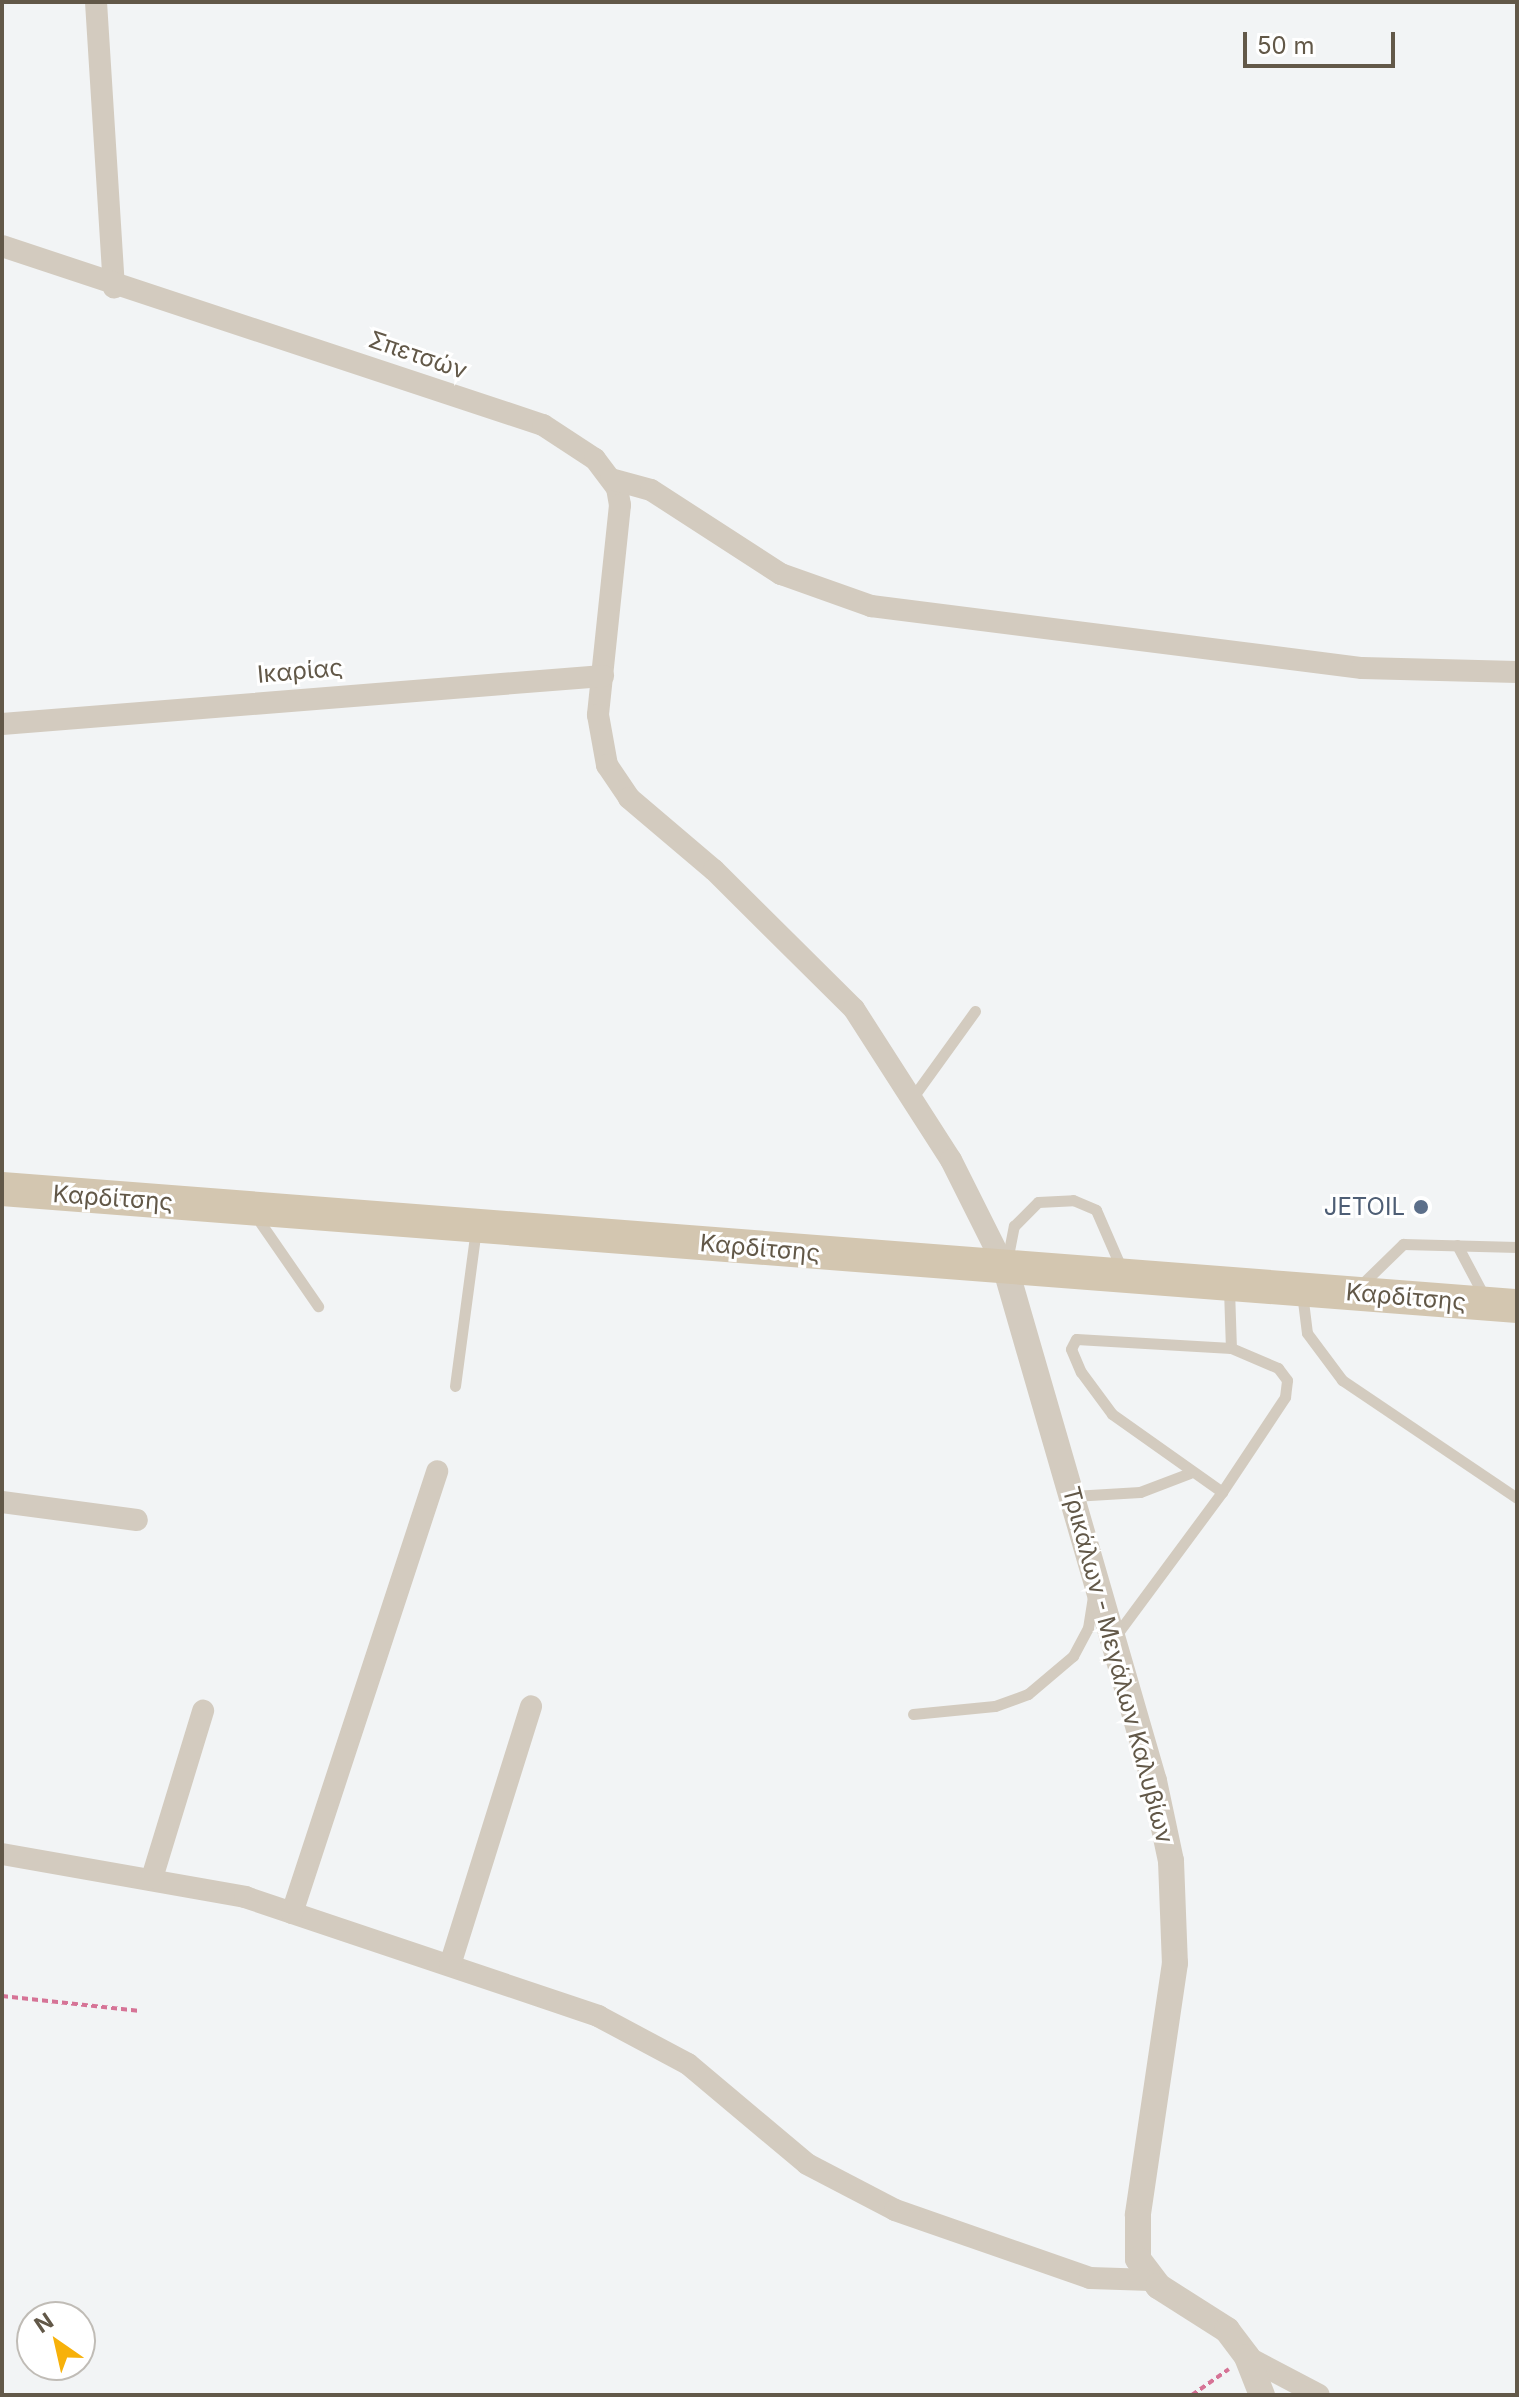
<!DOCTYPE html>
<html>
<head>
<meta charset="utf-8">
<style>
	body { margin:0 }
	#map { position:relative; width:1519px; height:2397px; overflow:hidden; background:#f2f4f5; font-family:Inter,sans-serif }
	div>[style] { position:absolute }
	.path>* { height:4px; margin-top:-2px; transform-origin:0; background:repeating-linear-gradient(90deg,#d67396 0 6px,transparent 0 10px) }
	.service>* { height:11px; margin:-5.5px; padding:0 5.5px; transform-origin:5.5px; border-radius:5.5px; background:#d3cbbf }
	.minor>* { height:22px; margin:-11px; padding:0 11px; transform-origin:11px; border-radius:11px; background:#d3cbbf }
	.tertiary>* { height:26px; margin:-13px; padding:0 13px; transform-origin:13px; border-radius:13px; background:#d3cbbf }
	.primary>* { height:34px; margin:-17px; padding:0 17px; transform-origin:17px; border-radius:17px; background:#d3c6b0 }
	.dots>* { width:22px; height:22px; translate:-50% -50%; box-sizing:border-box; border:4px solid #fff; border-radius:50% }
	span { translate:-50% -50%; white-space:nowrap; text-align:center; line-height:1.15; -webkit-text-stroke:6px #fff; paint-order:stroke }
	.street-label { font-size:24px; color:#625848 }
	.service-label { font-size:24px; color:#4e5e75 }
	.right { translate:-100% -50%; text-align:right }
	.frame { position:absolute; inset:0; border:4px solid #625848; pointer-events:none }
	.north { position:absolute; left:16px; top:2301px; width:80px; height:80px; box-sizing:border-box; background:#fff; border:2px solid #c0bcb6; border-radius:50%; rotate:326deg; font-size:22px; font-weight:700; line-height:32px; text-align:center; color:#625848 }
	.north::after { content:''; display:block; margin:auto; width:28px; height:36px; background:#f7b10a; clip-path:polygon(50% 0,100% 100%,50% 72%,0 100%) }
	.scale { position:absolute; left:1243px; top:32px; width:152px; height:36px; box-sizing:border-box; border:4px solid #625848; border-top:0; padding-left:10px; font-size:24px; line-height:28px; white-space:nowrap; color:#625848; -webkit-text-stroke:6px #fff; paint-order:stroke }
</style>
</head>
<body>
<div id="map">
	<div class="path">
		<div style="left:2px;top:1996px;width:139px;rotate:6.2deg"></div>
		<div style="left:1192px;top:2395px;width:45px;rotate:-35.1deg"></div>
	</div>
	<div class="service">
		<div style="left:913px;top:1097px;width:106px;rotate:-54.2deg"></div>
		<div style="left:255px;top:1215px;width:111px;rotate:55.3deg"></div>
		<div style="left:1457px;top:1245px;width:58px;rotate:62.1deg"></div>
		<div style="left:1007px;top:1261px;width:36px;rotate:-79deg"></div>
		<div style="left:1014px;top:1226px;width:34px;rotate:-45deg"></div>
		<div style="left:1038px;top:1202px;width:35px;rotate:-3deg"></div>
		<div style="left:1073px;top:1200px;width:25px;rotate:23deg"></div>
		<div style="left:1096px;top:1210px;width:68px;rotate:66.5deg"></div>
		<div style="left:1359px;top:1287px;width:62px;rotate:-44.3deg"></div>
		<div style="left:1403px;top:1244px;width:114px;rotate:1.5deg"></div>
		<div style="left:1229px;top:1289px;width:59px;rotate:88.1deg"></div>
		<div style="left:1302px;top:1293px;width:40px;rotate:82.9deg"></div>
		<div style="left:1307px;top:1333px;width:59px;rotate:53.3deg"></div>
		<div style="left:1342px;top:1380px;width:211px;rotate:34deg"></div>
		<div style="left:455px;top:1386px;width:159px;rotate:-82.4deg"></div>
		<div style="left:1073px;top:1496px;width:67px;rotate:-3.4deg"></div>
		<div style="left:1140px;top:1492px;width:53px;rotate:-20.8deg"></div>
		<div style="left:1114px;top:1638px;width:182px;rotate:-53.5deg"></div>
		<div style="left:1222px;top:1492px;width:114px;rotate:-56.4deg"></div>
		<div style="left:1285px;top:1397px;width:17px;rotate:-83deg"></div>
		<div style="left:1287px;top:1380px;width:15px;rotate:-127deg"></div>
		<div style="left:1278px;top:1368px;width:51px;rotate:-156.9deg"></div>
		<div style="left:1231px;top:1348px;width:155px;rotate:-176.7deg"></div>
		<div style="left:1076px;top:1339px;width:11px;rotate:117deg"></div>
		<div style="left:1071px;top:1349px;width:25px;rotate:67deg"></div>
		<div style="left:1081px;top:1372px;width:52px;rotate:53.6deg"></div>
		<div style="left:1112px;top:1414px;width:135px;rotate:35.3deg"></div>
		<div style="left:913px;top:1714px;width:82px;rotate:-5.6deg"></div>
		<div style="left:995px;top:1706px;width:35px;rotate:-20deg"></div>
		<div style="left:1028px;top:1694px;width:59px;rotate:-40.2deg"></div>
		<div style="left:1073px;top:1656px;width:32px;rotate:-62deg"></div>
		<div style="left:1088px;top:1628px;width:33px;rotate:-81deg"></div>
	</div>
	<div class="minor">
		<div style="left:96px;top:2px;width:286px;rotate:86.4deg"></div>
		<div style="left:2px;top:246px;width:570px;rotate:18.31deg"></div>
		<div style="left:543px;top:425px;width:62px;rotate:33.2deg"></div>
		<div style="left:595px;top:459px;width:36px;rotate:53deg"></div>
		<div style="left:617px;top:488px;width:17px;rotate:80deg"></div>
		<div style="left:620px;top:505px;width:211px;rotate:96deg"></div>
		<div style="left:598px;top:715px;width:51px;rotate:79.8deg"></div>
		<div style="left:607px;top:765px;width:40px;rotate:56deg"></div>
		<div style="left:629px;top:798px;width:111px;rotate:40.3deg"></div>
		<div style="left:714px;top:870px;width:197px;rotate:44.8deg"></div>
		<div style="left:854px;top:1009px;width:179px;rotate:57.3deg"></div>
		<div style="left:951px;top:1160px;width:123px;rotate:63.4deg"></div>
		<div style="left:611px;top:479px;width:41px;rotate:15.4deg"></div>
		<div style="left:651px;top:490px;width:155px;rotate:32.9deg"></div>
		<div style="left:781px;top:574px;width:96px;rotate:19.6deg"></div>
		<div style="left:871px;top:606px;width:495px;rotate:7.2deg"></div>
		<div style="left:1362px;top:668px;width:155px;rotate:1.5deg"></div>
		<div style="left:2px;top:724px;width:603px;rotate:-4.57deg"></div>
		<div style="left:2px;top:1502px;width:136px;rotate:7.6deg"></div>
		<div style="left:2px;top:1854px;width:247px;rotate:10deg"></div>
		<div style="left:245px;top:1897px;width:373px;rotate:18.6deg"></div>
		<div style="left:598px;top:2016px;width:102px;rotate:28.1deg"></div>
		<div style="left:688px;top:2064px;width:155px;rotate:40deg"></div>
		<div style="left:807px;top:2164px;width:99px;rotate:27.6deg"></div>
		<div style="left:895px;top:2210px;width:207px;rotate:19.2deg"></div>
		<div style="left:1090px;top:2278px;width:61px;rotate:1.9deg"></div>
		<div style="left:152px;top:1878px;width:175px;rotate:-73deg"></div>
		<div style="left:292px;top:1913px;width:465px;rotate:-71.8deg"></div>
		<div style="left:450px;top:1965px;width:271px;rotate:-72.6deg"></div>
		<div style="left:1247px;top:2357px;width:81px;rotate:27.8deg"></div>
	</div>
	<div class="tertiary">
		<div style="left:1006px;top:1270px;width:532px;rotate:73.85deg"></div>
		<div style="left:1154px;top:1781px;width:82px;rotate:78deg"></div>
		<div style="left:1171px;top:1861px;width:102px;rotate:87.8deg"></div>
		<div style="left:1175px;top:1963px;width:255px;rotate:98.4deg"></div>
		<div style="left:1138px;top:2215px;width:44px;rotate:90deg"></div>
		<div style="left:1138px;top:2259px;width:34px;rotate:53deg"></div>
		<div style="left:1158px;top:2286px;width:82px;rotate:32.5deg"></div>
		<div style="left:1227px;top:2330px;width:34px;rotate:53deg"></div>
		<div style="left:1247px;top:2357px;width:41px;rotate:68.5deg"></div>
	</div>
	<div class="primary">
		<div style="left:2px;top:1189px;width:1520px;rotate:4.42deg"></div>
	</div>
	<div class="dots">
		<div style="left:1421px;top:1207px;background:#5c6f8a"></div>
	</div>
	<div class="street-label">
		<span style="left:418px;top:355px;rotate:19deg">Σπετσών</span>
		<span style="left:300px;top:671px;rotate:-5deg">Ικαρίας</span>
		<span style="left:113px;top:1198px;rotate:4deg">Καρδίτσης</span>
		<span style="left:760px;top:1248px;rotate:5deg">Καρδίτσης</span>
		<span style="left:1406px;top:1297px;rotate:5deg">Καρδίτσης</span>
		<span style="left:1118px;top:1665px;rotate:75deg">Τρικάλων - Μεγάλων Καλυβίων</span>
	</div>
	<div class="service-label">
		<span class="right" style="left:1405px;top:1207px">JETOIL</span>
	</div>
	<div class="frame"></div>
	<div class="north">N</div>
	<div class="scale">50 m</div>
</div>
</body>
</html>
